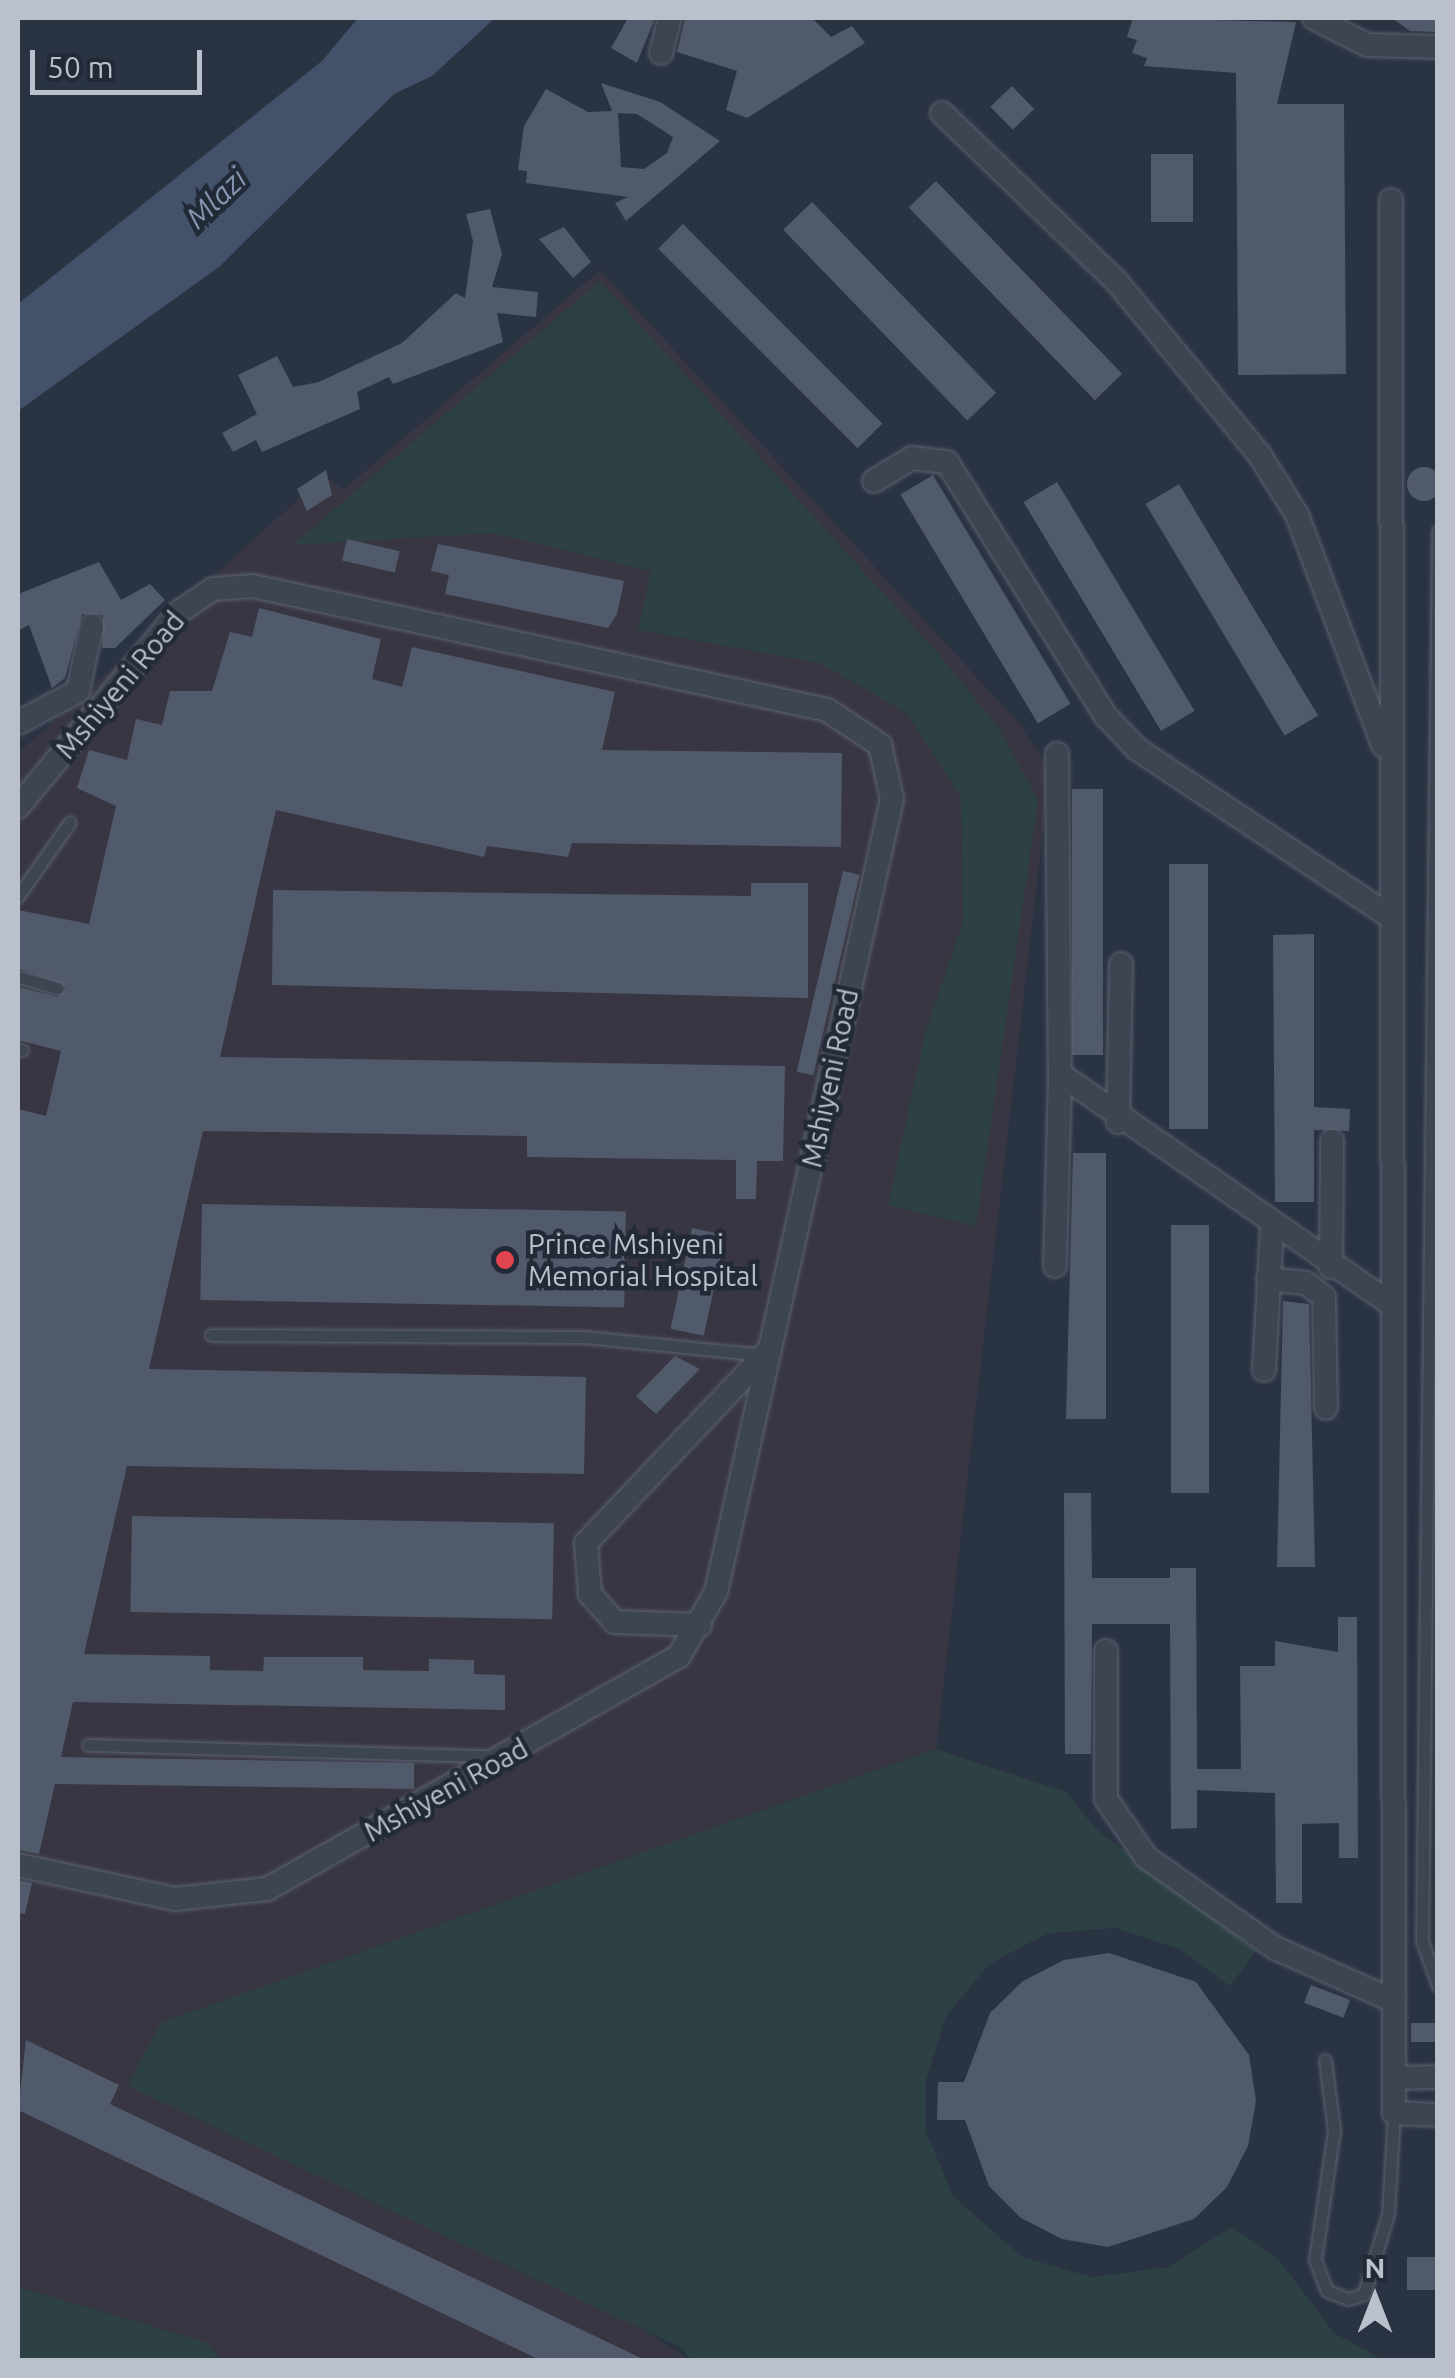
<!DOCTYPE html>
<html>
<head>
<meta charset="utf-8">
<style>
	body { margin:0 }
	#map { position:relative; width:1455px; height:2378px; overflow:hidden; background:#2a3342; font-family:Ubuntu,sans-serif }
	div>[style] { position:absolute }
	.medical>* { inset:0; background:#383643 }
	.green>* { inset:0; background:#2d4144 }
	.water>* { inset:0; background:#43516b }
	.building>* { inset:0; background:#515a6a; transform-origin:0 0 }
	.round { border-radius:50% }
	.roads { filter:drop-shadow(0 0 2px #5c636f) drop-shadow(0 0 2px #5c636f) }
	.lane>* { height:11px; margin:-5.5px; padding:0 5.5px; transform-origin:5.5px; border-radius:5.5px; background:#3e4552 }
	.street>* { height:22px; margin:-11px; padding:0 11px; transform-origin:11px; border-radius:11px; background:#3e4552 }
	.dots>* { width:28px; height:28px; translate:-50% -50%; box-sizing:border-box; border:5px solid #232a37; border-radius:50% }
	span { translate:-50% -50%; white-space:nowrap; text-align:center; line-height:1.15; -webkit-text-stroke:9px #232a37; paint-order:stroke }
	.street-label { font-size:28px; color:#bbc1cc }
	.poi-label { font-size:28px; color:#bbc1cc }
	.left { translate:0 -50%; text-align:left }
	.water-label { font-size:30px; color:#8695b0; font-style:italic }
	.frame { position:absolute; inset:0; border:20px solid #bbc1cc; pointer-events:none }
	.north { position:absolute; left:1325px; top:2248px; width:100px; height:100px; -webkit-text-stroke:8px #232a37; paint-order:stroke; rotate:0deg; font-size:28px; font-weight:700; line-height:40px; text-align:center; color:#bbc1cc }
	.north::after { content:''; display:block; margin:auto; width:35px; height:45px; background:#bbc1cc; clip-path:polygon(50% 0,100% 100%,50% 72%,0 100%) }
	.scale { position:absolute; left:30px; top:50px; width:172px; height:45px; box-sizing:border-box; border:5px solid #bbc1cc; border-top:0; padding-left:12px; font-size:30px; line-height:35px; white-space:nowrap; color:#bbc1cc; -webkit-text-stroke:8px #232a37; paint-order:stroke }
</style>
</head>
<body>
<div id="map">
	<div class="medical">
		<div style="clip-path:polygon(600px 270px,1020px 724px,1050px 771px,936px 1749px,161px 2023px,690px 2360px,220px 2360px,209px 2343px,18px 2287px,18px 753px,325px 475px,343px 490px)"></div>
	</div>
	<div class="green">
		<div style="clip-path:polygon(600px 281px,940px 656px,998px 727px,1038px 800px,976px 1226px,888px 1205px,926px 1030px,963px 922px,961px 797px,907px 713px,820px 663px,638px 630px,651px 571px,492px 533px,293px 545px)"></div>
		<div style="clip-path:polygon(936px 1749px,1066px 1792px,1095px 1828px,1256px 1951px,1230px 1986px,1180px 1949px,1116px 1928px,1049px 1933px,989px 1964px,946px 2016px,926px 2080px,926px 2132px,953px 2196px,1022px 2257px,1092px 2277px,1168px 2267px,1232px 2227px,1279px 2260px,1334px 2333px,1384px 2360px,690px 2360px,682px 2348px,128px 2086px,160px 2023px)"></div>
		<div style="clip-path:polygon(18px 2287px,209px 2343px,220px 2360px,18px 2360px)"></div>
	</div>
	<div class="water">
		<div style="clip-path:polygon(358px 18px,495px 18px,432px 76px,394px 94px,219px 267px,18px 411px,18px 304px,322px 61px)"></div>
	</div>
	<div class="building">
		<div style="clip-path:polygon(628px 18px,655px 18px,637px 63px,611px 48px)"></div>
		<div style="clip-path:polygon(685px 18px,812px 18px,831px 37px,852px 26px,865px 43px,747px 118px,726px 110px,737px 71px,677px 52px)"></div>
		<div style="clip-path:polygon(1133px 18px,1296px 22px,1277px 104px,1344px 104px,1346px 374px,1238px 375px,1236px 73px,1144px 66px,1147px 58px,1132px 53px,1137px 40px,1127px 37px)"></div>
		<div style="clip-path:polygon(1392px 18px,1438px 18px,1438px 32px,1410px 31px)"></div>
		<div style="clip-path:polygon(evenodd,601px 83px,660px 102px,720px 141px,626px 221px,615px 203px,628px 197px,526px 183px,527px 171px,518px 170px,524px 126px,546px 89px,588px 112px,612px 111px,601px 83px,618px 113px,637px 114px,673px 137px,667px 153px,644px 169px,621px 167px,618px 113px)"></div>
		<div style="left:1012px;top:86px;width:32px;height:30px;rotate:46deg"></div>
		<div style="left:1151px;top:154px;width:42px;height:68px"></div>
		<div style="left:936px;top:181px;width:268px;height:38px;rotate:46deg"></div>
		<div style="left:812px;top:202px;width:265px;height:40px;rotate:46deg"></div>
		<div style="clip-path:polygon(490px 209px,502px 254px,492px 287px,538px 292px,536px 317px,497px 313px,503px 342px,393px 384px,389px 377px,357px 392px,360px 409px,262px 452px,256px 440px,233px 452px,222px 433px,257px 414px,238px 375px,277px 356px,293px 387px,319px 382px,402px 343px,456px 293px,465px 298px,473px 241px,466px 214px)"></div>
		<div style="left:683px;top:224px;width:282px;height:35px;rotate:45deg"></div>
		<div style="clip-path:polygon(564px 227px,591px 262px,573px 278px,539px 239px)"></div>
		<div class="round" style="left:1407px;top:467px;width:34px;height:34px"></div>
		<div style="clip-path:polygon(326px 470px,332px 495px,307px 511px,297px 489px)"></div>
		<div style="left:933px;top:475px;width:267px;height:38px;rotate:59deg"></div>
		<div style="left:1057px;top:482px;width:267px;height:39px;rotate:59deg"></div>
		<div style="left:1179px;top:484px;width:270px;height:39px;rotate:59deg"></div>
		<div style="left:347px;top:539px;width:54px;height:22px;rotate:13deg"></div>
		<div style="clip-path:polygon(438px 544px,624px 581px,617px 614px,608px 628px,445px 594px,449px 575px,431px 571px)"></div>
		<div style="clip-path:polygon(99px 562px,121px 600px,150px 584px,165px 600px,115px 648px,102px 648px,103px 615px,82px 614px,65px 678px,52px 688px,29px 625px,18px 631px,18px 594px)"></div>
		<div style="clip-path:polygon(259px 608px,381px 639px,372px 679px,402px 687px,412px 647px,615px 692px,602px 750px,842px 753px,841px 847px,572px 843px,568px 857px,487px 846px,484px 857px,276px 810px,220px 1057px,785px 1066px,783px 1161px,757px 1161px,756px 1199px,736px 1199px,736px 1160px,527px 1157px,527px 1136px,203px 1131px,149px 1369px,586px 1377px,584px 1474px,127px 1466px,84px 1654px,210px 1656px,210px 1670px,263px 1671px,264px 1657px,363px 1657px,363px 1670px,429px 1671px,429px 1659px,474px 1660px,474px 1674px,505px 1675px,505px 1710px,73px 1702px,61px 1757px,414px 1763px,414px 1789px,55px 1784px,39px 1854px,18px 1850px,18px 1109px,46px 1116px,61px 1051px,18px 1040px,18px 987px,58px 997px,66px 987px,18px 968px,18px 910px,89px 924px,116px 806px,77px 788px,89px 750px,127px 760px,136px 719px,162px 725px,170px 691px,212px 691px,230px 632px,252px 637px)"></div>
		<div style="left:1072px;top:789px;width:31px;height:266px"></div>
		<div style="left:1169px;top:864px;width:39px;height:265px"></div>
		<div style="left:843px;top:871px;width:17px;height:206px;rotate:13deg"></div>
		<div style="clip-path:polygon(751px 883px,808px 883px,808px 998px,272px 985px,273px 890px,751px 896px)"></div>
		<div style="clip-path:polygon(1314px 934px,1314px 1107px,1350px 1109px,1349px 1131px,1314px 1130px,1314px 1202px,1275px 1202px,1273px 935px)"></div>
		<div style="clip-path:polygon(1073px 1153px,1106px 1153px,1106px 1419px,1066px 1419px)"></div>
		<div style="left:202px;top:1204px;width:424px;height:96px;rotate:1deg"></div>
		<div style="left:1171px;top:1225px;width:38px;height:268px"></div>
		<div style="left:692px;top:1228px;width:34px;height:103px;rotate:12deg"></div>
		<div style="clip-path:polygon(1283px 1301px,1309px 1304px,1315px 1567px,1277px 1567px)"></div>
		<div style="clip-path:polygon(675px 1356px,700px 1369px,656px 1414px,636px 1396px)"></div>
		<div style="clip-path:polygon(1064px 1493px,1091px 1493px,1092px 1578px,1170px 1578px,1170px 1568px,1196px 1568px,1197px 1769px,1241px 1769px,1240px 1666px,1275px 1666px,1275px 1641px,1338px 1652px,1338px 1617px,1357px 1617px,1358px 1858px,1339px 1858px,1339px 1823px,1302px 1824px,1302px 1903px,1276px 1903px,1275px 1793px,1197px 1790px,1197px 1828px,1171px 1829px,1170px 1624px,1092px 1624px,1091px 1754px,1065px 1754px)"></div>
		<div style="left:132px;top:1516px;width:422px;height:96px;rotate:1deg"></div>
		<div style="clip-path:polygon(18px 1880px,32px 1883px,25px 1914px,18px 1913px)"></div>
		<div style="clip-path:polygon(1109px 1953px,1196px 1982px,1249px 2055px,1256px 2101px,1248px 2146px,1227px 2187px,1194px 2219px,1108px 2247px,1062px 2239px,1021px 2218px,989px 2186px,965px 2120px,937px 2120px,938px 2082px,964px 2082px,990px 2013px,1023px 1981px,1064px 1960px)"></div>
		<div style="left:1311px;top:1985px;width:42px;height:19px;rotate:21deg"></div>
		<div style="left:1438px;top:2023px;width:19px;height:27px;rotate:90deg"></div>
		<div style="clip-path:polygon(26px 2040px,119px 2085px,110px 2104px,645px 2360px,540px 2360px,18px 2110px)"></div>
		<div style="left:1407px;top:2257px;width:31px;height:33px"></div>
	</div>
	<div class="roads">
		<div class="lane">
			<div style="left:1438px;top:531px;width:1410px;rotate:90.65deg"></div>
			<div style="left:1422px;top:1941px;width:48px;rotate:70.4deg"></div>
			<div style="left:18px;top:896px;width:90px;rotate:-54.9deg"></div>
			<div style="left:18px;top:977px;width:41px;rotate:15.8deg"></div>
			<div style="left:18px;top:1049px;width:4px;rotate:14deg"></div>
			<div style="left:211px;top:1335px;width:373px;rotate:0.3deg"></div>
			<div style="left:584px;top:1337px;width:181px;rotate:5.7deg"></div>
			<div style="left:88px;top:1745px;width:405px;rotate:1.6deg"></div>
			<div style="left:1325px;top:2060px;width:71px;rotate:82.7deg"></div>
			<div style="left:1334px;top:2130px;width:131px;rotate:98.3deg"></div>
			<div style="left:1315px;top:2260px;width:33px;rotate:69deg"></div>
			<div style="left:1327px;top:2291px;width:22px;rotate:21deg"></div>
			<div style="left:1348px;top:2299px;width:17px;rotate:-17deg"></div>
			<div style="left:1364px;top:2294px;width:84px;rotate:-73.3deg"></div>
			<div style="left:1388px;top:2214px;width:101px;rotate:-86.6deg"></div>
		</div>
		<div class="street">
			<div style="left:1314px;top:18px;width:59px;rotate:27deg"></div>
			<div style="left:1367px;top:45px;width:71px;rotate:1.6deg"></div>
			<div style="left:661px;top:53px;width:36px;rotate:-76deg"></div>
			<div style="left:942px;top:113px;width:243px;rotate:44deg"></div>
			<div style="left:1117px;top:282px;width:223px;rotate:50.5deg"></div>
			<div style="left:1259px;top:454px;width:72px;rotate:58.1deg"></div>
			<div style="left:1297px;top:515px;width:246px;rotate:69.5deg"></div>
			<div style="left:1391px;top:200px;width:1913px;rotate:89.91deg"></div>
			<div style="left:1394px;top:2113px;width:44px;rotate:2.6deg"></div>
			<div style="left:874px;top:481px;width:44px;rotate:-31.2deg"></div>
			<div style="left:912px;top:458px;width:35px;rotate:7deg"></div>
			<div style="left:947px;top:462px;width:300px;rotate:58deg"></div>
			<div style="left:1106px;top:716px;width:45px;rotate:46.8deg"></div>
			<div style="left:1137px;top:749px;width:302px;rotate:33.5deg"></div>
			<div style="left:18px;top:723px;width:68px;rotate:-28.1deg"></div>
			<div style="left:78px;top:691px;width:67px;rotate:-78deg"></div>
			<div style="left:1057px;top:754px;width:320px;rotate:89.5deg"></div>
			<div style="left:1060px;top:1074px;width:403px;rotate:34.8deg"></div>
			<div style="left:18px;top:807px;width:253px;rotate:-50.5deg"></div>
			<div style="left:179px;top:612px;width:41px;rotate:-34.1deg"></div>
			<div style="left:213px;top:589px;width:40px;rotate:-4.3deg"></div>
			<div style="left:253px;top:586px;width:587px;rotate:12.19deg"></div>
			<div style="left:827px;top:710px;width:64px;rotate:33.4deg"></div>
			<div style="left:880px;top:745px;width:55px;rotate:77.5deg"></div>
			<div style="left:892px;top:799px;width:812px;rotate:102.51deg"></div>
			<div style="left:716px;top:1592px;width:74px;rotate:120deg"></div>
			<div style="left:679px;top:1656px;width:473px;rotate:150.5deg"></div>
			<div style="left:267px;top:1889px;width:93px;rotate:173.8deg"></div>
			<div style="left:175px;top:1899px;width:161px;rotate:-167.8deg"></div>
			<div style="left:1118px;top:1122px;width:158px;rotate:-88.9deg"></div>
			<div style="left:1055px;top:1266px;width:192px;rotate:-88.5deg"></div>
			<div style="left:1331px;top:1267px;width:126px;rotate:-89.5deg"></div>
			<div style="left:1268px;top:1279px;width:38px;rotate:6deg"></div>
			<div style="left:1306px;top:1283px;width:23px;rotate:38deg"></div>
			<div style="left:1324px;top:1297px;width:111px;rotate:89deg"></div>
			<div style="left:1264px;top:1370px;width:142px;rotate:-86.8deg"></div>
			<div style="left:700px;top:1625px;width:85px;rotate:-178deg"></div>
			<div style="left:615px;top:1622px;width:38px;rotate:-132deg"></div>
			<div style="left:590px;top:1594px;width:51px;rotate:-94.5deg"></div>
			<div style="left:586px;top:1543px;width:267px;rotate:-46.5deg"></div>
			<div style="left:1106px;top:1651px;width:148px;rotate:90deg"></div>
			<div style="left:1106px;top:1799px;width:70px;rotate:55.4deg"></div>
			<div style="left:1146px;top:1857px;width:158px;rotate:35.2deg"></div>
			<div style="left:1275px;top:1948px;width:130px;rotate:24deg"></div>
			<div style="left:1394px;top:2078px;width:44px;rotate:-1.3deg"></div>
		</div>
	</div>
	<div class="dots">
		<div style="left:505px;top:1260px;background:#e0444e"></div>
	</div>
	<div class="street-label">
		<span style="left:120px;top:685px;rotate:-50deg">Mshiyeni Road</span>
		<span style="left:830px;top:1078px;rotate:-78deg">Mshiyeni Road</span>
		<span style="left:446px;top:1790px;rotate:-29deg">Mshiyeni Road</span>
	</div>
	<div class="poi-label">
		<span class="left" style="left:528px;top:1260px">Prince Mshiyeni<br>Memorial Hospital</span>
	</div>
	<div class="water-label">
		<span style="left:216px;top:198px;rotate:-44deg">Mlazi</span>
	</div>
	<div class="frame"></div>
	<div class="north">N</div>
	<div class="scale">50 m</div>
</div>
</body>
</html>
